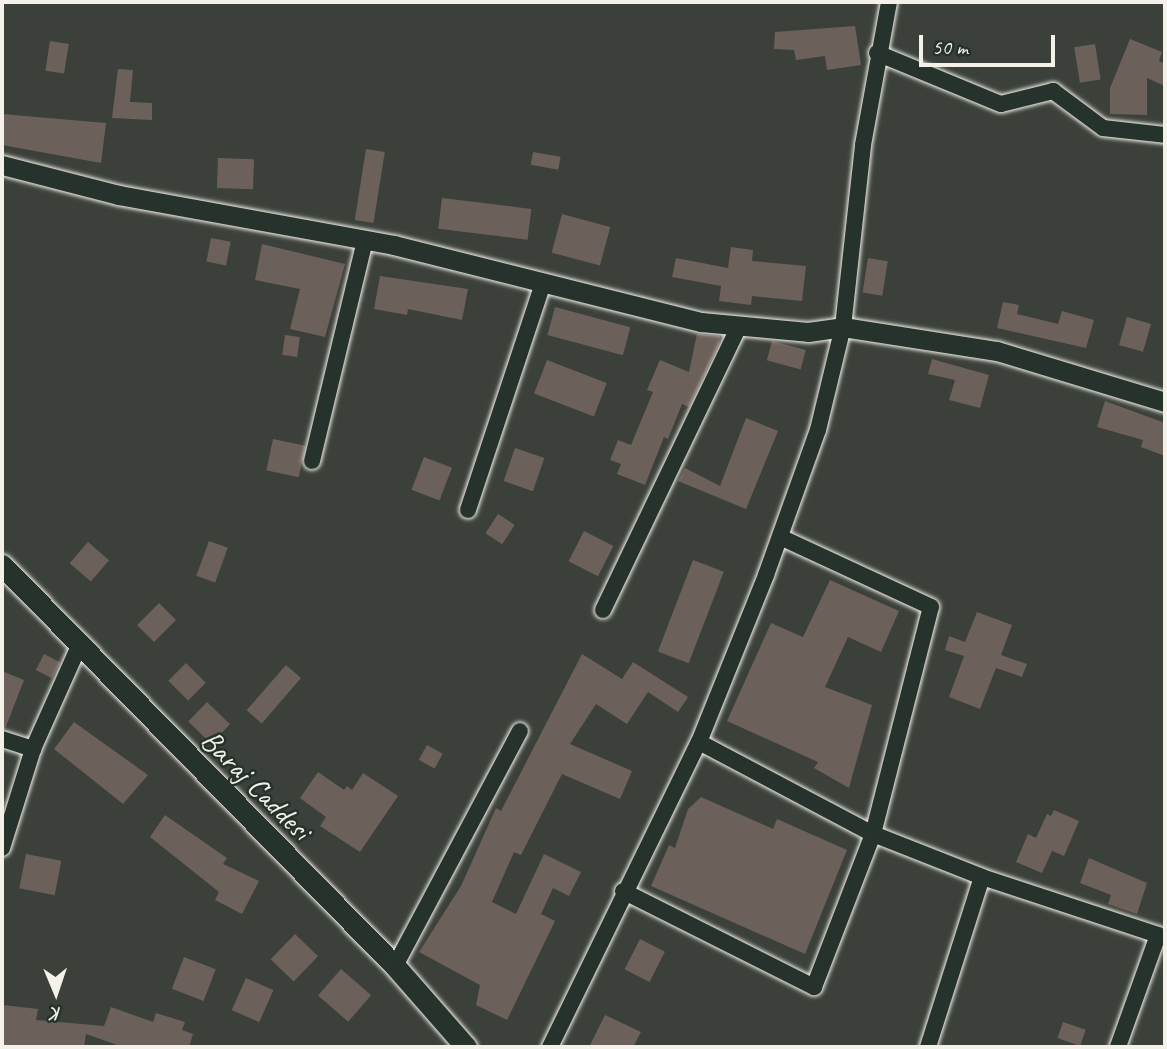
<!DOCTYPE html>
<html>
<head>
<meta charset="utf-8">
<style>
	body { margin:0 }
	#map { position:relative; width:1167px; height:1049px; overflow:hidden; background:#3b403a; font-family:Caveat,sans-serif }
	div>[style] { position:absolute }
	.building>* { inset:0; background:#6c605a; transform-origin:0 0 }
	.roads { filter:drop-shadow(0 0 2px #f4f1e8) drop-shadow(0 0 2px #f4f1e8) }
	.minor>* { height:16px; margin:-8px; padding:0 8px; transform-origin:8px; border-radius:8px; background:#26332d }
	.tertiary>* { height:19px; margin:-9.5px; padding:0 9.5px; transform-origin:9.5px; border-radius:9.5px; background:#26332d }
	.secondary>* { height:21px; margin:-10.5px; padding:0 10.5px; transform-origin:10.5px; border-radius:10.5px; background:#26332d }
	span { translate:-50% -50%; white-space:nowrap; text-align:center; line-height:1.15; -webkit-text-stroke:5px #26332d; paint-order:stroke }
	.street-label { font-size:30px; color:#f4f1e8 }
	.frame { position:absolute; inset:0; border:4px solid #f4f1e8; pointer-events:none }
	.north { position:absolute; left:21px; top:958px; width:70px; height:70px; -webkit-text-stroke:5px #26332d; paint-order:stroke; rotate:178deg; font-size:19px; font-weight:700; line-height:28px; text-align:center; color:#f4f1e8 }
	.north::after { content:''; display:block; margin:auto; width:24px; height:32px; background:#f4f1e8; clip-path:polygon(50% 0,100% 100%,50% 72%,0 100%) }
	.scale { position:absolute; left:919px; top:35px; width:136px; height:32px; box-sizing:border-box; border:4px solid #f4f1e8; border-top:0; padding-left:9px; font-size:21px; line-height:24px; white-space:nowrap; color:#f4f1e8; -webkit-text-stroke:5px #26332d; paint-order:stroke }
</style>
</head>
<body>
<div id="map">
	<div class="building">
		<div style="clip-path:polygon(855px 26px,861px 65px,827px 70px,825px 56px,796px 60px,794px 50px,774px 49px,775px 32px)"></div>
		<div style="clip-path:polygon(1130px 39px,1162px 52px,1159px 61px,1165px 64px,1165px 86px,1147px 78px,1147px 115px,1110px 114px,1110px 88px)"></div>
		<div style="left:50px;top:41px;width:19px;height:30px;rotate:9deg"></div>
		<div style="left:1095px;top:44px;width:36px;height:21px;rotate:81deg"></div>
		<div style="clip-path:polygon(118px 69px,133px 70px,130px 102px,152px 103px,152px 120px,112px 118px)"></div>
		<div style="clip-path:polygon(2px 114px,106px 123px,101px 163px,2px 145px)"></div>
		<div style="left:366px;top:149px;width:19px;height:72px;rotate:9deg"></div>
		<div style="left:533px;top:152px;width:28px;height:13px;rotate:10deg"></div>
		<div style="left:218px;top:158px;width:36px;height:30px;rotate:2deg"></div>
		<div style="left:442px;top:198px;width:90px;height:31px;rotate:7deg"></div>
		<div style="left:562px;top:214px;width:50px;height:40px;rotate:15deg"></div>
		<div style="left:211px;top:238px;width:20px;height:24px;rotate:11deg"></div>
		<div style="clip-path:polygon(262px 244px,345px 264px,325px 337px,290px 329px,300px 289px,255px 280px)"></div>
		<div style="clip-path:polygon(731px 247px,753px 250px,752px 261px,806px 266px,802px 301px,752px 296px,751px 305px,719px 301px,721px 286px,672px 277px,676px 258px,728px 268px)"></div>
		<div style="left:868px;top:258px;width:20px;height:35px;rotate:9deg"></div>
		<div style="clip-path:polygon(380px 276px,468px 289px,462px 320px,408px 309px,407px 315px,374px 309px)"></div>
		<div style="clip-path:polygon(1003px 302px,1019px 305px,1017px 314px,1058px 324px,1062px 311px,1094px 320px,1086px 348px,997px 328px)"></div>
		<div style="left:555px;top:307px;width:78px;height:29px;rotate:15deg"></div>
		<div style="left:1127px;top:317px;width:25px;height:29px;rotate:16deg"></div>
		<div style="clip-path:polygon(697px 334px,720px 336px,719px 344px,689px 407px,682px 404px,668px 439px,664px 437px,645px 485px,617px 474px,621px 464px,610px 460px,618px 440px,631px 445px,653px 392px,647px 390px,660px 360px,689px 372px)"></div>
		<div style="left:285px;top:335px;width:15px;height:20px;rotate:8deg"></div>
		<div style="left:772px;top:341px;width:35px;height:20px;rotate:15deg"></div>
		<div style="clip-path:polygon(932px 359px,989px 375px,980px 408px,949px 400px,955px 380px,928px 374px)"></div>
		<div style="left:547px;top:360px;width:64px;height:36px;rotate:21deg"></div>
		<div style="clip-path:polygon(1105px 401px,1165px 423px,1165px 456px,1141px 447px,1143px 440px,1097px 427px)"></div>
		<div style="clip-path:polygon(746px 418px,778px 431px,746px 509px,678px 481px,685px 468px,720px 486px)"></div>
		<div style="left:273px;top:439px;width:33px;height:32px;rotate:12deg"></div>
		<div style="left:515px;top:448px;width:31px;height:35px;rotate:19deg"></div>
		<div style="left:424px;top:457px;width:30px;height:35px;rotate:21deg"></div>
		<div style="left:498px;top:514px;width:20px;height:23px;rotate:33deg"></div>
		<div style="left:584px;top:531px;width:33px;height:34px;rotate:27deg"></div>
		<div style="left:209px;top:541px;width:20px;height:37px;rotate:20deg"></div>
		<div style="left:88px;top:542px;width:28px;height:28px;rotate:41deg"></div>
		<div style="left:693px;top:560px;width:33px;height:98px;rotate:21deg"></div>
		<div style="clip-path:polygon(830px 580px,899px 611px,881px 652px,848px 637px,825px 687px,872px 705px,849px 788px,814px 768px,818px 762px,727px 721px,771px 623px,803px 637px)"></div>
		<div style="left:159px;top:603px;width:24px;height:31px;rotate:45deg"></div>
		<div style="clip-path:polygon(977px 612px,1012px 625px,1001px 655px,1027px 664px,1022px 677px,996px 668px,980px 709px,949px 697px,964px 656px,945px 650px,949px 636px,965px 642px)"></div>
		<div style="left:44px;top:654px;width:18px;height:18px;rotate:27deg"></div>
		<div style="clip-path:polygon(582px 654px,622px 679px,633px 662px,688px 697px,678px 712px,648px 692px,627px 724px,596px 704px,570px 744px,632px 771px,620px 799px,562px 774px,521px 855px,514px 852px,492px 902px,516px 914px,544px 854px,581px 872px,569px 896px,553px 888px,541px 914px,555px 921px,507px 1020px,476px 1005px,480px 985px,419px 952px,461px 886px,496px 808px,501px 811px)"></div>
		<div style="left:186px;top:663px;width:28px;height:25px;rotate:45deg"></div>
		<div style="left:286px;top:665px;width:20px;height:60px;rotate:41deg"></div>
		<div style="clip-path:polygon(2px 671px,24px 680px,5px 729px,2px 729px)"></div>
		<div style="left:207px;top:702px;width:32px;height:27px;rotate:44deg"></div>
		<div style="clip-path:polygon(74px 722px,148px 775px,123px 804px,54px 749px)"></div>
		<div style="left:427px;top:745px;width:18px;height:17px;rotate:29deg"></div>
		<div style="clip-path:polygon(318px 772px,344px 790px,347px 786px,352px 790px,363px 773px,398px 796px,360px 852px,320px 826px,326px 817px,300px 798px)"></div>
		<div style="clip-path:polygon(701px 797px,773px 829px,777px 819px,847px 850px,805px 954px,651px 886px,669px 845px,675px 848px,688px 809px)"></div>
		<div style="clip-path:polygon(1054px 810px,1079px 821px,1064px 856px,1052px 851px,1042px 873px,1016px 862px,1028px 834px,1036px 838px,1047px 814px,1051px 816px)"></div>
		<div style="clip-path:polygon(165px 815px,227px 858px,223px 864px,259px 881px,242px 914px,215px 900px,219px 892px,150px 837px)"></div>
		<div style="left:26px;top:854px;width:36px;height:35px;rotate:11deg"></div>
		<div style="clip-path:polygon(1089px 858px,1147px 883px,1137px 914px,1108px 904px,1111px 895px,1080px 883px)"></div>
		<div style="left:295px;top:934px;width:32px;height:35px;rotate:44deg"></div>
		<div style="left:640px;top:939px;width:28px;height:34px;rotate:27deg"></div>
		<div style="left:184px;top:957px;width:34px;height:34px;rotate:21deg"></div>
		<div style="left:341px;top:969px;width:40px;height:35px;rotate:41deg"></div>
		<div style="left:246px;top:978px;width:30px;height:35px;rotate:24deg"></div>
		<div style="clip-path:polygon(2px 1005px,38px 1009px,36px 1020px,104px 1026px,111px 1007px,153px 1022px,156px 1013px,185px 1022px,182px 1030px,193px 1034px,189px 1047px,123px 1047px,86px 1034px,84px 1047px,2px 1047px)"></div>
		<div style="clip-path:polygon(605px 1015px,641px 1032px,633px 1047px,589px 1047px)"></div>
		<div style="left:1063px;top:1022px;width:24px;height:17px;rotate:19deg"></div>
	</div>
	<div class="roads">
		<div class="minor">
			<div style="left:877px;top:53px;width:134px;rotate:22.4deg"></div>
			<div style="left:1001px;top:104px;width:54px;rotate:-14deg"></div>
			<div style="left:1053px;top:91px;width:62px;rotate:36.5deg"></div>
			<div style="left:1103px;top:128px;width:62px;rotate:6.4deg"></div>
			<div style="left:312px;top:461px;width:227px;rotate:-76.5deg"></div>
			<div style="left:468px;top:510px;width:239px;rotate:-71.7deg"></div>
			<div style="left:603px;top:610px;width:315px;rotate:-64.4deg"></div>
			<div style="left:2px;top:739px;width:33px;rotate:18deg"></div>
			<div style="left:699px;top:742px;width:197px;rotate:27.9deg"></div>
			<div style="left:873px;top:834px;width:117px;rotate:21.5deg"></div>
			<div style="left:982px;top:877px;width:185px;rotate:18.2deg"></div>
			<div style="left:1158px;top:935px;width:119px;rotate:109.7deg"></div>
			<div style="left:2px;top:848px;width:104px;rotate:-72.6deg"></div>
			<div style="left:33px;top:749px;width:113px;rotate:-65.9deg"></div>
			<div style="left:623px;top:891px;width:214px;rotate:26.7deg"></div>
			<div style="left:814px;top:987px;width:164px;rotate:-68.9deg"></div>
			<div style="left:873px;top:834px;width:234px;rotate:-75.7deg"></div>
			<div style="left:931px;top:607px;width:166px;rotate:-155.1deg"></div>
			<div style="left:395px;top:966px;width:266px;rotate:-62deg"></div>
			<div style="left:550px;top:1047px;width:339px;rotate:-64deg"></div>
			<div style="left:699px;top:742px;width:180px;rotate:-68.1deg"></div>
			<div style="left:766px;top:575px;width:154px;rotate:-70.3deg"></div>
			<div style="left:818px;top:430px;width:106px;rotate:-76.4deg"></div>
			<div style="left:843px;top:327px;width:183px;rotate:-83.7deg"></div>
			<div style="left:863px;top:145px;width:145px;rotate:-79.7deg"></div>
			<div style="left:928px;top:1047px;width:178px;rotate:-72.4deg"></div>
		</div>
		<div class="tertiary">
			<div style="left:2px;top:165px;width:121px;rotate:14.4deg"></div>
			<div style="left:119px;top:195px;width:280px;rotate:10.3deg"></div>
			<div style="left:394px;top:245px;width:317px;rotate:14.1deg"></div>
			<div style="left:701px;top:322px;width:107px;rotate:5.3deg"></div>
			<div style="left:808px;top:332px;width:35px;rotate:-8deg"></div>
			<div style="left:843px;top:327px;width:156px;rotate:8.9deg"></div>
			<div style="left:997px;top:351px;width:176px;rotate:16.9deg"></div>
		</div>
		<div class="secondary">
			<div style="left:2px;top:565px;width:561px;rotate:45.58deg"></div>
			<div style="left:395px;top:966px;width:108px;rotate:48.8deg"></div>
		</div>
	</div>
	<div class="street-label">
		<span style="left:256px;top:785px;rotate:45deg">Baraj Caddesi</span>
	</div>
	<div class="frame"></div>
	<div class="north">K</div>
	<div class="scale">50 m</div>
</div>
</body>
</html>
